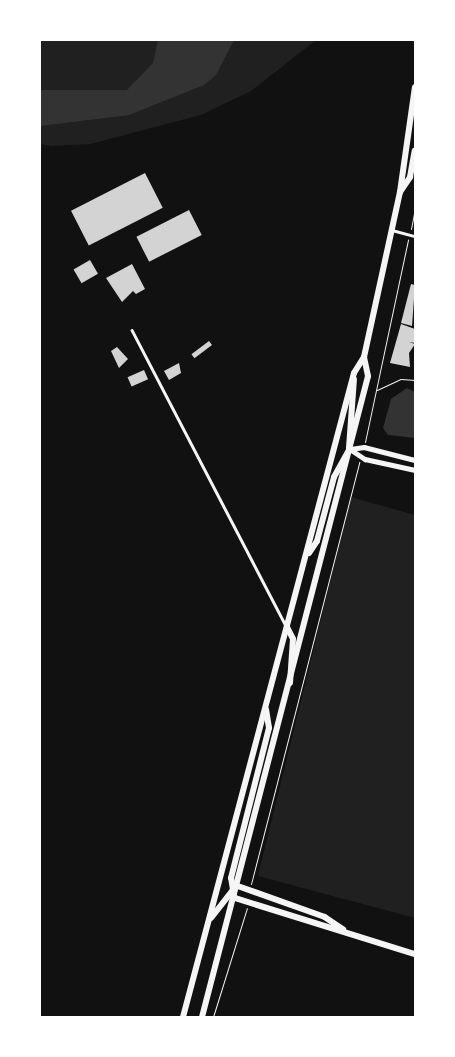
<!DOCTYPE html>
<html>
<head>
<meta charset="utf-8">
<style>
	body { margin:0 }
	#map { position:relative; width:455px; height:1057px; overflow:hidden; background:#111; font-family:Manrope,sans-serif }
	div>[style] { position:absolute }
	.green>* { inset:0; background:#202020 }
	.water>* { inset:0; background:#333 }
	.building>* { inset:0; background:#d3d3d3; transform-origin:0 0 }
	.path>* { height:1px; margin:-0.5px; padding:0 0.5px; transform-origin:0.5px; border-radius:0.5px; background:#f5f5f5 }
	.service>* { height:2.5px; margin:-1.25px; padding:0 1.25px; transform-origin:1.25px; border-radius:1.25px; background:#f5f5f5 }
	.minor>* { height:4.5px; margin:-2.25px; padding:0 2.25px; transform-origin:2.25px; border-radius:2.25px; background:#f5f5f5 }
	.tertiary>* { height:5.5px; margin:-2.75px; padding:0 2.75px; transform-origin:2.75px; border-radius:2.75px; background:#f5f5f5 }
	.secondary>* { height:6px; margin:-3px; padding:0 3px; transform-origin:3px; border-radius:3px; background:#f5f5f5 }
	span { translate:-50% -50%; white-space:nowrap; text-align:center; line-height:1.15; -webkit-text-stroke:4px #fff; paint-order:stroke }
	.frame { position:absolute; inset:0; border:41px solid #fff; pointer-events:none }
</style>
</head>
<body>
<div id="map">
	<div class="green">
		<div style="clip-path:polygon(40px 40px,316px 40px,251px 91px,201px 115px,90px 144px,51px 146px,40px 144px)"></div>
		<div style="clip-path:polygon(351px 497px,415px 515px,415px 918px,258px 876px)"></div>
	</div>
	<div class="water">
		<div style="clip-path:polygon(158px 40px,234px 40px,216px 75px,204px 85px,129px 115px,40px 126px,40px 90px,127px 90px,153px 63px)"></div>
		<div style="clip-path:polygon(407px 388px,415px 392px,415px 438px,388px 435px,383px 428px,391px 399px)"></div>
	</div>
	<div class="building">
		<div style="left:145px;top:173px;width:39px;height:83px;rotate:63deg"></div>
		<div style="left:189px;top:210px;width:28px;height:59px;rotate:63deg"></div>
		<div style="left:90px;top:260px;width:16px;height:19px;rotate:60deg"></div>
		<div style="clip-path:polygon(132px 264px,145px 289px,136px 294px,133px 291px,122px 302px,106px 278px)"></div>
		<div style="clip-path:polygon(411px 284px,415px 285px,412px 326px,401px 323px)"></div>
		<div style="clip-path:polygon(401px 324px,415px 329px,415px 343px,409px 342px,415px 344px,409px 353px,410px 367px,390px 363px)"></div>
		<div style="left:209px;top:341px;width:5px;height:22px;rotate:53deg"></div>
		<div style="clip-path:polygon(117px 347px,128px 359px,119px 368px,111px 351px)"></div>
		<div style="clip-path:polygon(179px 363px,181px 373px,169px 380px,164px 371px)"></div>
		<div style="left:144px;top:370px;width:10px;height:18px;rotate:66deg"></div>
	</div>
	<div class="path">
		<div style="left:411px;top:229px;width:21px;rotate:-79deg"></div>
		<div style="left:377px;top:390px;width:26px;rotate:-25deg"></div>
		<div style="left:401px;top:379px;width:14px;rotate:4deg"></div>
		<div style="left:365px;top:442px;width:207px;rotate:-78deg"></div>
		<div style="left:251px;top:884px;width:436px;rotate:-75.6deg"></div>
		<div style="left:213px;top:1017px;width:114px;rotate:-72.7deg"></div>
	</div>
	<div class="service">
		<div style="left:392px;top:230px;width:24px;rotate:15deg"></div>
		<div style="left:132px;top:330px;width:334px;rotate:62.5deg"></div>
	</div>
	<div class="minor">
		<div style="left:350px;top:449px;width:18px;rotate:34deg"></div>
		<div style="left:365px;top:459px;width:51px;rotate:12.4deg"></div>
		<div style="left:350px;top:449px;width:14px;rotate:-8deg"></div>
		<div style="left:364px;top:447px;width:53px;rotate:14.3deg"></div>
	</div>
	<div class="tertiary">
		<div style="left:238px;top:886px;width:92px;rotate:19.6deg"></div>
		<div style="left:325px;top:917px;width:22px;rotate:34deg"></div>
		<div style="left:235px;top:898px;width:189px;rotate:17.3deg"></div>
	</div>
	<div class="secondary">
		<div style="left:400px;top:192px;width:18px;rotate:-56deg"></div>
		<div style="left:410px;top:177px;width:27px;rotate:-80deg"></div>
		<div style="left:349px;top:448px;width:69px;rotate:-85.9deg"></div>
		<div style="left:309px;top:553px;width:14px;rotate:-56deg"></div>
		<div style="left:317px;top:541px;width:66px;rotate:-75.1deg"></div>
		<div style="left:334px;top:477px;width:29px;rotate:-61deg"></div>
		<div style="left:287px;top:627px;width:13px;rotate:63deg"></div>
		<div style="left:293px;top:639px;width:44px;rotate:93.9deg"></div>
		<div style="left:234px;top:896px;width:18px;rotate:-99deg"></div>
		<div style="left:231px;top:878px;width:155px;rotate:-75.8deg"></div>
		<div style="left:269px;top:728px;width:19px;rotate:-99deg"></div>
		<div style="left:211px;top:918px;width:37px;rotate:-52deg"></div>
		<div style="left:183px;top:1017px;width:666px;rotate:-75.13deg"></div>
		<div style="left:354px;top:373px;width:19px;rotate:-58deg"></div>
		<div style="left:364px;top:357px;width:169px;rotate:-77.7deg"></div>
		<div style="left:400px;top:192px;width:106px;rotate:-81.9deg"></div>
		<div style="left:202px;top:1017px;width:662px;rotate:-75.48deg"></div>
		<div style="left:368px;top:376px;width:19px;rotate:-102deg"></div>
	</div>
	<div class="frame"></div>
</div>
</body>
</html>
